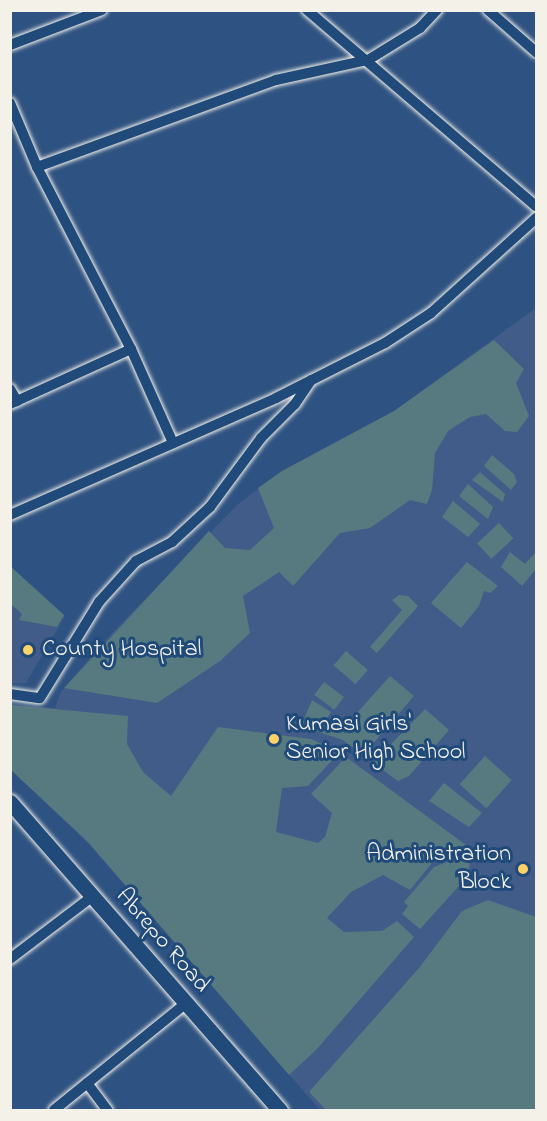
<!DOCTYPE html>
<html>
<head>
<meta charset="utf-8">
<style>
	body { margin:0 }
	#map { position:relative; width:547px; height:1121px; overflow:hidden; background:#2e5281; font-family:"Indie Flower",sans-serif }
	div>[style] { position:absolute }
	.built>* { inset:0; background:#415c89 }
	.green>* { inset:0; background:#577a80; transform-origin:0 0 }
	.roads { filter:drop-shadow(0 0 2px #f4f1e8) drop-shadow(0 0 2px #f4f1e8) }
	.minor>* { height:10px; margin:-5px; padding:0 5px; transform-origin:5px; border-radius:5px; background:#1f4a7a }
	.secondary>* { height:15px; margin:-7.5px; padding:0 7.5px; transform-origin:7.5px; border-radius:7.5px; background:#1f4a7a }
	.dots>* { width:16px; height:16px; translate:-50% -50%; box-sizing:border-box; border:3px solid #1f4a7a; border-radius:50% }
	span { translate:-50% -50%; white-space:nowrap; text-align:center; line-height:1.15; -webkit-text-stroke:6px #1f4a7a; paint-order:stroke }
	.poi-label { font-size:24px; color:#f4f1e8 }
	.left { translate:0 -50%; text-align:left }
	.right { translate:-100% -50%; text-align:right }
	.street-label { font-size:24px; color:#f4f1e8 }
	.frame { position:absolute; inset:0; border:12px solid #f4f1e8; pointer-events:none }
</style>
</head>
<body>
<div id="map">
	<div class="built">
		<div style="clip-path:polygon(536px 308px,536px 1110px,320px 1110px,88px 843px,11px 770px,11px 703px,55px 708px,60px 693px,112px 633px,238px 504px,282px 471px,394px 411px)"></div>
		<div style="clip-path:polygon(10px 566px,65px 616px,26px 683px,11px 683px)"></div>
	</div>
	<div class="green">
		<div style="clip-path:polygon(494px 340px,524px 369px,516px 383px,529px 416px,517px 432px,505px 431px,486px 414px,470px 417px,448px 431px,435px 453px,432px 490px,427px 504px,410px 500px,370px 528px,340px 533px,293px 586px,279px 572px,243px 596px,250px 633px,220px 661px,157px 703px,64px 688px,209px 531px,225px 548px,250px 550px,274px 528px,258px 488px,282px 471px,394px 411px)"></div>
		<div style="clip-path:polygon(492px 455px,514px 474px,517px 482px,511px 490px,484px 466px)"></div>
		<div style="clip-path:polygon(480px 472px,505px 494px,503px 502px,472px 480px)"></div>
		<div style="clip-path:polygon(468px 484px,493px 507px,488px 519px,459px 496px)"></div>
		<div style="clip-path:polygon(453px 501px,480px 524px,468px 537px,442px 517px)"></div>
		<div style="left:499px;top:523px;width:21px;height:30px;rotate:47deg"></div>
		<div style="clip-path:polygon(510px 552px,525px 564px,536px 552px,536px 569px,522px 586px,501px 567px)"></div>
		<div style="clip-path:polygon(467px 562px,498px 586px,490px 593px,484px 591px,479px 606px,461px 628px,431px 603px)"></div>
		<div style="clip-path:polygon(10px 566px,64px 615px,57px 627px,19px 620px,22px 614px,11px 604px)"></div>
		<div style="clip-path:polygon(399px 595px,408px 596px,418px 606px,377px 653px,370px 647px,402px 610px,392px 600px)"></div>
		<div style="left:346px;top:651px;width:29px;height:19px;rotate:41deg"></div>
		<div style="clip-path:polygon(390px 676px,414px 696px,372px 745px,378px 752px,370px 761px,343px 740px,301px 726px,312px 700px,331px 712px,326px 720px,340px 732px)"></div>
		<div style="left:324px;top:682px;width:25px;height:16px;rotate:37deg"></div>
		<div style="clip-path:polygon(11px 705px,128px 716px,127px 744px,143px 772px,171px 796px,218px 727px,311px 739px,340px 752px,308px 786px,282px 788px,276px 832px,318px 843px,325px 837px,332px 813px,311px 794px,346px 757px,466px 845px,432px 863px,410px 890px,383px 875px,351px 892px,327px 918px,344px 932px,382px 931px,397px 921px,414px 937px,316px 1050px,289px 1075px,88px 842px,11px 770px)"></div>
		<div style="clip-path:polygon(425px 709px,449px 730px,409px 776px,398px 781px,373px 763px)"></div>
		<div style="left:485px;top:756px;width:36px;height:38px;rotate:42deg"></div>
		<div style="clip-path:polygon(444px 783px,482px 813px,469px 827px,429px 801px)"></div>
		<div style="clip-path:polygon(471px 853px,468px 876px,420px 929px,402px 914px,408px 906px,404px 902px,434px 867px)"></div>
		<div style="clip-path:polygon(488px 900px,536px 917px,536px 1110px,326px 1110px,309px 1092px,419px 968px,462px 911px)"></div>
	</div>
	<div class="roads">
		<div class="minor">
			<div style="left:307px;top:10px;width:301px;rotate:40.6deg"></div>
			<div style="left:488px;top:10px;width:64px;rotate:41.2deg"></div>
			<div style="left:10px;top:45px;width:98px;rotate:-20.8deg"></div>
			<div style="left:10px;top:103px;width:69px;rotate:67.1deg"></div>
			<div style="left:37px;top:167px;width:205px;rotate:62.7deg"></div>
			<div style="left:131px;top:349px;width:103px;rotate:65.9deg"></div>
			<div style="left:37px;top:167px;width:254px;rotate:-20deg"></div>
			<div style="left:276px;top:80px;width:94px;rotate:-12.3deg"></div>
			<div style="left:368px;top:60px;width:61px;rotate:-31.6deg"></div>
			<div style="left:420px;top:28px;width:25px;rotate:-47deg"></div>
			<div style="left:10px;top:389px;width:14px;rotate:60deg"></div>
			<div style="left:10px;top:404px;width:133px;rotate:-24.4deg"></div>
			<div style="left:10px;top:515px;width:291px;rotate:-23.7deg"></div>
			<div style="left:276px;top:398px;width:122px;rotate:-26.8deg"></div>
			<div style="left:385px;top:343px;width:55px;rotate:-33.1deg"></div>
			<div style="left:431px;top:313px;width:142px;rotate:-42.1deg"></div>
			<div style="left:10px;top:694px;width:30px;rotate:8deg"></div>
			<div style="left:40px;top:698px;width:113px;rotate:-58.4deg"></div>
			<div style="left:99px;top:602px;width:55px;rotate:-47.9deg"></div>
			<div style="left:136px;top:561px;width:41px;rotate:-27.8deg"></div>
			<div style="left:172px;top:542px;width:52px;rotate:-42.6deg"></div>
			<div style="left:210px;top:507px;width:86px;rotate:-53.5deg"></div>
			<div style="left:261px;top:438px;width:48px;rotate:-45deg"></div>
			<div style="left:295px;top:404px;width:29px;rotate:-56deg"></div>
			<div style="left:10px;top:959px;width:104px;rotate:-37.2deg"></div>
			<div style="left:87px;top:1083px;width:34px;rotate:53deg"></div>
			<div style="left:54px;top:1110px;width:170px;rotate:-39deg"></div>
		</div>
		<div class="secondary">
			<div style="left:10px;top:802px;width:410px;rotate:48.8deg"></div>
		</div>
	</div>
	<div class="dots">
		<div style="left:28px;top:650px;background:#ffd166"></div>
		<div style="left:274px;top:739px;background:#ffd166"></div>
		<div style="left:523px;top:869px;background:#ffd166"></div>
	</div>
	<div class="poi-label">
		<span class="left" style="left:42px;top:650px">County Hospital</span>
		<span class="left" style="left:286px;top:739px">Kumasi Girls'<br>Senior High School</span>
		<span class="right" style="left:511px;top:869px">Administration<br>Block</span>
	</div>
	<div class="street-label">
		<span style="left:162px;top:941px;rotate:49deg">Abrepo Road</span>
	</div>
	<div class="frame"></div>
</div>
</body>
</html>
